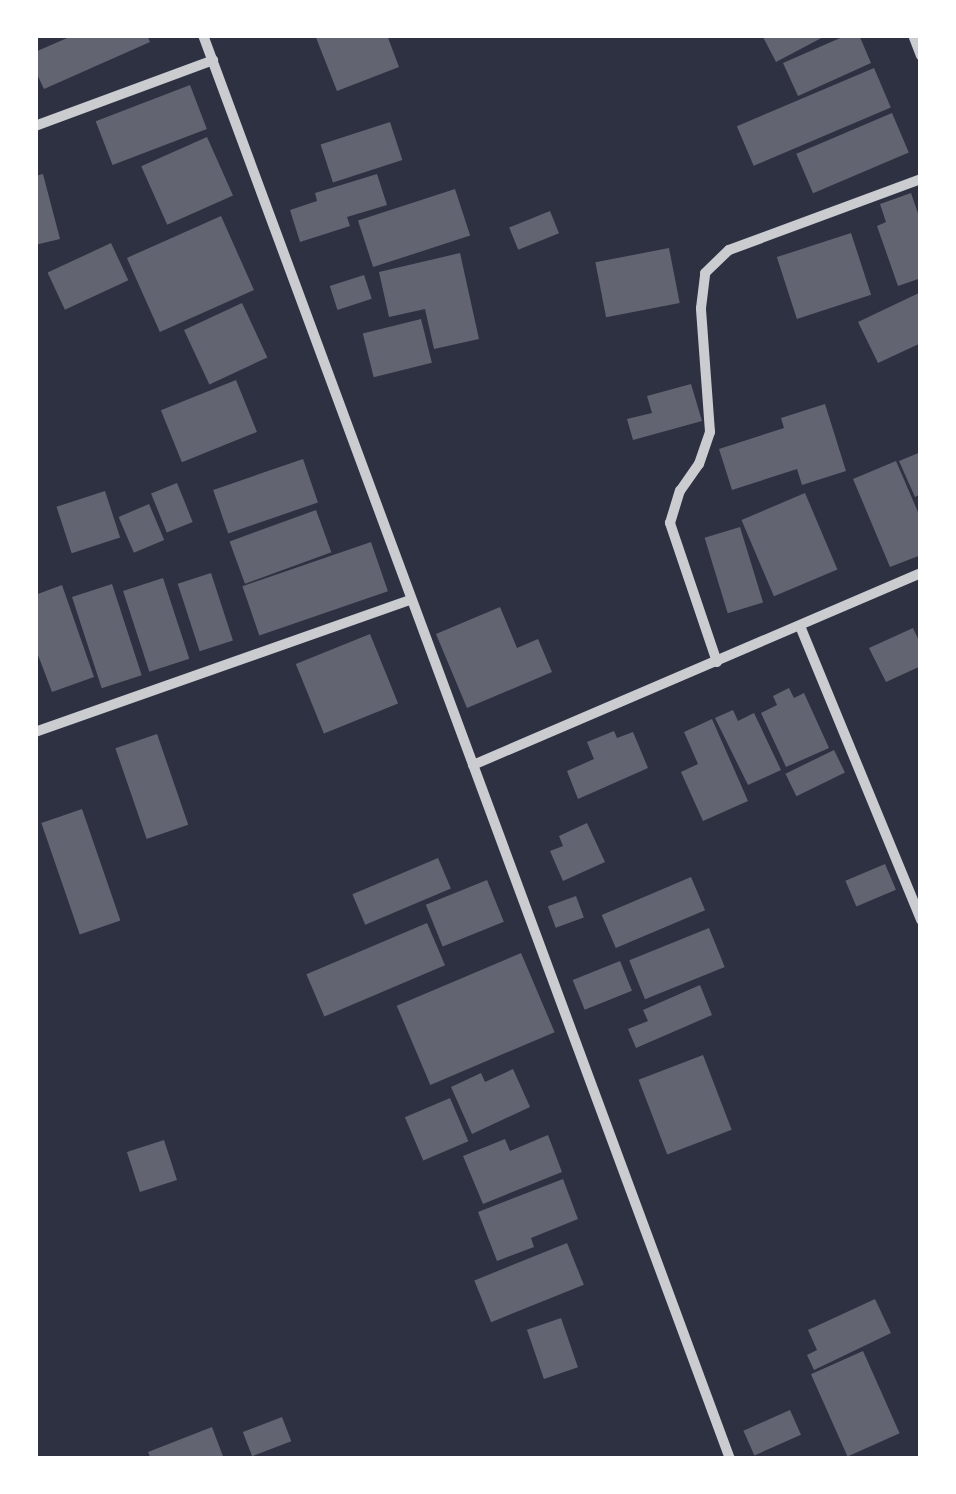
<!DOCTYPE html>
<html>
<head>
<meta charset="utf-8">
<style>
	body { margin:0 }
	#map { position:relative; width:956px; height:1494px; overflow:hidden; background:#2d3142; font-family:Quicksand,sans-serif }
	div>[style] { position:absolute }
	.building>* { inset:0; background:#626471; transform-origin:0 0 }
	.minor>* { height:10px; margin:-5px; padding:0 5px; transform-origin:5px; border-radius:5px; background:#caccd0 }
	span { translate:-50% -50%; white-space:nowrap; text-align:center; line-height:1.15; -webkit-text-stroke:9px #fff; paint-order:stroke }
	.frame { position:absolute; inset:0; border:38px solid #fff; pointer-events:none }
</style>
</head>
<body>
<div id="map">
	<div class="building">
		<div style="clip-path:polygon(74px 35px,147px 35px,150px 42px,44px 89px,35px 70px,35px 52px)"></div>
		<div style="clip-path:polygon(315px 35px,387px 35px,399px 67px,337px 91px)"></div>
		<div style="clip-path:polygon(762px 35px,827px 35px,776px 62px)"></div>
		<div style="clip-path:polygon(847px 35px,859px 35px,871px 63px,798px 96px,783px 63px)"></div>
		<div style="left:874px;top:68px;width:43px;height:149px;rotate:67deg"></div>
		<div style="left:190px;top:85px;width:47px;height:101px;rotate:69deg"></div>
		<div style="left:892px;top:113px;width:43px;height:104px;rotate:67deg"></div>
		<div style="left:390px;top:122px;width:40px;height:73px;rotate:72deg"></div>
		<div style="left:207px;top:137px;width:64px;height:72px;rotate:66deg"></div>
		<div style="clip-path:polygon(43px 174px,60px 239px,35px 245px,35px 176px)"></div>
		<div style="clip-path:polygon(377px 174px,387px 205px,347px 217px,350px 226px,300px 242px,290px 210px,317px 201px,315px 193px)"></div>
		<div style="left:455px;top:189px;width:49px;height:102px;rotate:72deg"></div>
		<div style="clip-path:polygon(911px 193px,921px 222px,921px 278px,898px 286px,877px 226px,886px 222px,880px 204px)"></div>
		<div style="left:550px;top:211px;width:24px;height:44px;rotate:68deg"></div>
		<div style="left:221px;top:216px;width:81px;height:103px;rotate:66deg"></div>
		<div style="left:851px;top:233px;width:65px;height:78px;rotate:72deg"></div>
		<div style="left:111px;top:243px;width:41px;height:70px;rotate:65deg"></div>
		<div style="left:669px;top:248px;width:56px;height:75px;rotate:79deg"></div>
		<div style="clip-path:polygon(460px 253px,479px 339px,434px 349px,425px 309px,389px 317px,379px 272px)"></div>
		<div style="left:364px;top:275px;width:25px;height:36px;rotate:72deg"></div>
		<div style="clip-path:polygon(921px 292px,921px 343px,878px 363px,858px 322px)"></div>
		<div style="left:242px;top:303px;width:60px;height:64px;rotate:65deg"></div>
		<div style="left:421px;top:319px;width:45px;height:60px;rotate:76deg"></div>
		<div style="left:236px;top:380px;width:56px;height:81px;rotate:68deg"></div>
		<div style="clip-path:polygon(691px 384px,702px 421px,633px 440px,627px 419px,652px 413px,647px 396px)"></div>
		<div style="clip-path:polygon(825px 404px,846px 471px,802px 485px,797px 469px,732px 490px,719px 449px,784px 428px,781px 418px)"></div>
		<div style="clip-path:polygon(921px 452px,921px 494px,915px 497px,899px 461px)"></div>
		<div style="left:303px;top:459px;width:46px;height:95px;rotate:71deg"></div>
		<div style="clip-path:polygon(896px 461px,921px 519px,921px 555px,890px 567px,853px 479px)"></div>
		<div style="left:177px;top:483px;width:42px;height:28px;rotate:68deg"></div>
		<div style="left:105px;top:491px;width:49px;height:51px;rotate:72deg"></div>
		<div style="left:805px;top:493px;width:83px;height:69px;rotate:67deg"></div>
		<div style="left:149px;top:504px;width:39px;height:33px;rotate:67deg"></div>
		<div style="left:316px;top:510px;width:45px;height:92px;rotate:70deg"></div>
		<div style="left:740px;top:527px;width:79px;height:37px;rotate:73deg"></div>
		<div style="left:371px;top:542px;width:52px;height:136px;rotate:71deg"></div>
		<div style="left:211px;top:573px;width:71px;height:35px;rotate:72deg"></div>
		<div style="left:163px;top:578px;width:85px;height:42px;rotate:72deg"></div>
		<div style="left:112px;top:584px;width:96px;height:42px;rotate:72deg"></div>
		<div style="clip-path:polygon(62px 585px,94px 677px,52px 692px,35px 647px,35px 595px)"></div>
		<div style="clip-path:polygon(500px 607px,517px 648px,538px 639px,552px 672px,467px 708px,436px 634px)"></div>
		<div style="clip-path:polygon(913px 628px,921px 645px,921px 666px,886px 682px,869px 648px)"></div>
		<div style="left:370px;top:634px;width:75px;height:80px;rotate:68deg"></div>
		<div style="clip-path:polygon(789px 688px,794px 698px,804px 693px,829px 748px,786px 767px,761px 713px,777px 705px,773px 696px)"></div>
		<div style="clip-path:polygon(733px 710px,738px 721px,754px 713px,781px 770px,748px 785px,715px 718px)"></div>
		<div style="clip-path:polygon(712px 719px,748px 801px,703px 821px,681px 772px,698px 764px,684px 732px)"></div>
		<div style="clip-path:polygon(614px 731px,617px 738px,633px 732px,648px 768px,578px 799px,567px 771px,594px 759px,587px 742px)"></div>
		<div style="left:157px;top:734px;width:96px;height:44px;rotate:71deg"></div>
		<div style="left:834px;top:750px;width:25px;height:54px;rotate:64deg"></div>
		<div style="left:82px;top:809px;width:118px;height:43px;rotate:71deg"></div>
		<div style="clip-path:polygon(587px 823px,605px 862px,563px 881px,550px 851px,563px 846px,559px 836px)"></div>
		<div style="left:438px;top:858px;width:33px;height:93px;rotate:67deg"></div>
		<div style="left:885px;top:864px;width:28px;height:43px;rotate:67deg"></div>
		<div style="left:691px;top:877px;width:36px;height:97px;rotate:67deg"></div>
		<div style="left:487px;top:880px;width:45px;height:66px;rotate:68deg"></div>
		<div style="left:576px;top:896px;width:23px;height:30px;rotate:70deg"></div>
		<div style="left:427px;top:923px;width:46px;height:131px;rotate:67deg"></div>
		<div style="left:709px;top:928px;width:42px;height:86px;rotate:68deg"></div>
		<div style="left:521px;top:953px;width:86px;height:135px;rotate:67deg"></div>
		<div style="left:620px;top:961px;width:32px;height:51px;rotate:68deg"></div>
		<div style="clip-path:polygon(700px 985px,712px 1015px,636px 1048px,628px 1029px,648px 1021px,643px 1010px)"></div>
		<div style="left:703px;top:1055px;width:80px;height:69px;rotate:69deg"></div>
		<div style="clip-path:polygon(513px 1069px,530px 1107px,472px 1134px,451px 1087px,481px 1073px,485px 1082px)"></div>
		<div style="left:450px;top:1098px;width:47px;height:49px;rotate:67deg"></div>
		<div style="clip-path:polygon(548px 1135px,562px 1172px,483px 1204px,463px 1156px,505px 1139px,510px 1151px)"></div>
		<div style="left:164px;top:1140px;width:42px;height:39px;rotate:72deg"></div>
		<div style="clip-path:polygon(563px 1179px,578px 1219px,531px 1238px,534px 1247px,497px 1261px,478px 1212px)"></div>
		<div style="left:567px;top:1243px;width:45px;height:100px;rotate:68deg"></div>
		<div style="clip-path:polygon(875px 1299px,891px 1333px,814px 1370px,807px 1355px,817px 1350px,808px 1330px)"></div>
		<div style="left:561px;top:1318px;width:52px;height:36px;rotate:71deg"></div>
		<div style="left:863px;top:1351px;width:90px;height:57px;rotate:66deg"></div>
		<div style="left:790px;top:1410px;width:27px;height:51px;rotate:66deg"></div>
		<div style="left:282px;top:1417px;width:26px;height:42px;rotate:69deg"></div>
		<div style="clip-path:polygon(212px 1427px,224px 1459px,151px 1459px,148px 1452px)"></div>
	</div>
	<div class="minor">
		<div style="left:203px;top:35px;width:1518px;rotate:69.69deg"></div>
		<div style="left:913px;top:35px;width:22px;rotate:69deg"></div>
		<div style="left:35px;top:126px;width:190px;rotate:-20.3deg"></div>
		<div style="left:800px;top:626px;width:318px;rotate:67.6deg"></div>
		<div style="left:717px;top:662px;width:147px;rotate:-108.7deg"></div>
		<div style="left:670px;top:523px;width:34px;rotate:-73deg"></div>
		<div style="left:680px;top:491px;width:33px;rotate:-55deg"></div>
		<div style="left:699px;top:464px;width:34px;rotate:-71deg"></div>
		<div style="left:710px;top:432px;width:124px;rotate:-94.2deg"></div>
		<div style="left:701px;top:308px;width:35px;rotate:-83deg"></div>
		<div style="left:705px;top:273px;width:33px;rotate:-44deg"></div>
		<div style="left:729px;top:250px;width:205px;rotate:-20.3deg"></div>
		<div style="left:35px;top:732px;width:397px;rotate:-19.4deg"></div>
		<div style="left:473px;top:765px;width:487px;rotate:-23.2deg"></div>
	</div>
	<div class="frame"></div>
</div>
</body>
</html>
